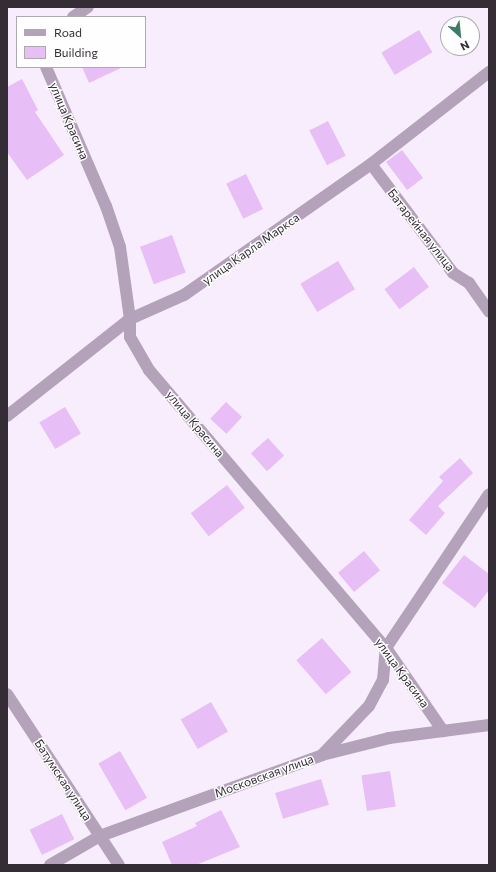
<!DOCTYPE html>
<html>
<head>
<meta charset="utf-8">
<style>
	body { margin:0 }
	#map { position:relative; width:496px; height:872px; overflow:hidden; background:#f8edfc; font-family:Commissioner,sans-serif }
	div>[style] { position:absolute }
	.building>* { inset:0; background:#e7bff6; transform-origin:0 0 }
	.street>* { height:12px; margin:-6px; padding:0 6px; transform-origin:6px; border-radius:6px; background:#b3a2ba }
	span { translate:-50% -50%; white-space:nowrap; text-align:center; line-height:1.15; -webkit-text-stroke:3px #fefefe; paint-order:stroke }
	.street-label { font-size:12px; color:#342d36 }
	.frame { position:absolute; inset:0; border:8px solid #342d36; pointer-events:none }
	.legend { position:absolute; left:16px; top:16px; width:130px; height:52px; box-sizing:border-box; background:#fefefe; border:1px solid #adaaae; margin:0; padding:5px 7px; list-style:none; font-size:12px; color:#342d36 }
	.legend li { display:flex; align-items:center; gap:8px; height:20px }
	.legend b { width:20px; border:1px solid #adaaae }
	.north { position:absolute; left:440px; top:16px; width:40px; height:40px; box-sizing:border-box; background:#fefefe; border:1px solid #adaaae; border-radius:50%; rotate:153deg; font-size:11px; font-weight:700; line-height:16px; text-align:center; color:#342d36 }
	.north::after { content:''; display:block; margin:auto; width:14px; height:18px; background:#3e7c68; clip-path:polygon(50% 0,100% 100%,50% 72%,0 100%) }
</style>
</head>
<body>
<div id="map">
	<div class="building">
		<div style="left:419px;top:30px;width:26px;height:44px;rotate:59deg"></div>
		<div style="clip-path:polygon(82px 67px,123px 67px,89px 83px)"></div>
		<div style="clip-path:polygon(22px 79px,38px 110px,35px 112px,64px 155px,27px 180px,7px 152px,7px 87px)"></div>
		<div style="left:328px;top:121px;width:39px;height:21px;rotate:63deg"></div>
		<div style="left:402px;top:150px;width:35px;height:20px;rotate:53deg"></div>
		<div style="left:246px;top:174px;width:39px;height:22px;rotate:64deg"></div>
		<div style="left:172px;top:235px;width:40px;height:34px;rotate:70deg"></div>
		<div style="left:338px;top:261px;width:33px;height:44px;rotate:59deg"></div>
		<div style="left:414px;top:267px;width:25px;height:37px;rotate:53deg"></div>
		<div style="left:226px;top:402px;width:22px;height:23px;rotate:43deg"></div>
		<div style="left:65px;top:407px;width:31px;height:30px;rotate:59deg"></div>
		<div style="left:268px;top:438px;width:24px;height:23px;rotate:48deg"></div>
		<div style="clip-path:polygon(460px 458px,473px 473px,438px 506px,445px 513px,426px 535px,409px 520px,443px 481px,439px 477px)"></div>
		<div style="left:227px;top:485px;width:29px;height:46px;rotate:52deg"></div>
		<div style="left:364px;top:551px;width:25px;height:34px;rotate:50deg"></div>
		<div style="clip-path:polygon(464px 555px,489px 574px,489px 590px,475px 608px,442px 583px)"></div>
		<div style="left:322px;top:638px;width:45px;height:34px;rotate:49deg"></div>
		<div style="left:211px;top:702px;width:34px;height:35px;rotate:60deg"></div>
		<div style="left:120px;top:751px;width:54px;height:25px;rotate:60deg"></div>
		<div style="left:390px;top:771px;width:36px;height:29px;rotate:81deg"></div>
		<div style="left:321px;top:779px;width:27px;height:48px;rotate:73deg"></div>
		<div style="clip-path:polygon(221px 810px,240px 847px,196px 865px,172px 865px,162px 842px,197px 826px,195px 823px)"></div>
		<div style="left:62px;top:814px;width:28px;height:36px;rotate:64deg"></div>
	</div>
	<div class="street">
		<div style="left:73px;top:17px;width:18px;rotate:-34deg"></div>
		<div style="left:46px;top:67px;width:151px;rotate:66.7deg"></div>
		<div style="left:106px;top:206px;width:43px;rotate:71.1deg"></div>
		<div style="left:120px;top:247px;width:73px;rotate:82.1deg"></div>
		<div style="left:130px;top:319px;width:18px;rotate:90deg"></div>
		<div style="left:130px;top:337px;width:38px;rotate:60deg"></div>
		<div style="left:149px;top:370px;width:365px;rotate:49.6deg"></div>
		<div style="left:386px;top:648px;width:101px;rotate:55.5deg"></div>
		<div style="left:371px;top:164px;width:136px;rotate:53deg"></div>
		<div style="left:453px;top:273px;width:19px;rotate:32deg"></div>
		<div style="left:469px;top:283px;width:35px;rotate:55deg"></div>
		<div style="left:7px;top:416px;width:157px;rotate:-38.3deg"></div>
		<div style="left:130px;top:319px;width:59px;rotate:-24deg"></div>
		<div style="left:184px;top:295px;width:228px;rotate:-35deg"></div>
		<div style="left:371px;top:164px;width:150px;rotate:-37.9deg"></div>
		<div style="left:7px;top:694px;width:204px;rotate:56.8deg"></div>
		<div style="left:322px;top:755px;width:68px;rotate:-46.2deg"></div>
		<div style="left:369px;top:706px;width:30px;rotate:-62deg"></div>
		<div style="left:383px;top:680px;width:32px;rotate:-85deg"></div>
		<div style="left:386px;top:648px;width:185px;rotate:-56.2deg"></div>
		<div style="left:50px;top:865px;width:58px;rotate:-30.1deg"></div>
		<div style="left:100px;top:836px;width:236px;rotate:-20deg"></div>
		<div style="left:322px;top:755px;width:69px;rotate:-14.2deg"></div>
		<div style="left:389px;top:738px;width:101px;rotate:-7.4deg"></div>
	</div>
	<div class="street-label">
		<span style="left:69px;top:121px;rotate:67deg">улица Красина</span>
		<span style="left:421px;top:230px;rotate:52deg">Батарейная улица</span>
		<span style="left:251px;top:249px;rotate:-35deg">улица Карла Маркса</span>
		<span style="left:195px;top:424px;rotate:50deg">улица Красина</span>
		<span style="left:402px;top:673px;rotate:54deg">улица Красина</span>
		<span style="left:264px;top:776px;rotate:-20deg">Московская улица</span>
		<span style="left:63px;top:780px;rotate:57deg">Батумская улица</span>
	</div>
	<div class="frame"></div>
	<ul class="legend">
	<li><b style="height:5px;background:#b3a2ba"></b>Road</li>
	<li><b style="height:11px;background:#e7bff6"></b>Building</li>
	</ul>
	<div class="north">N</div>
</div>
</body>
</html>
